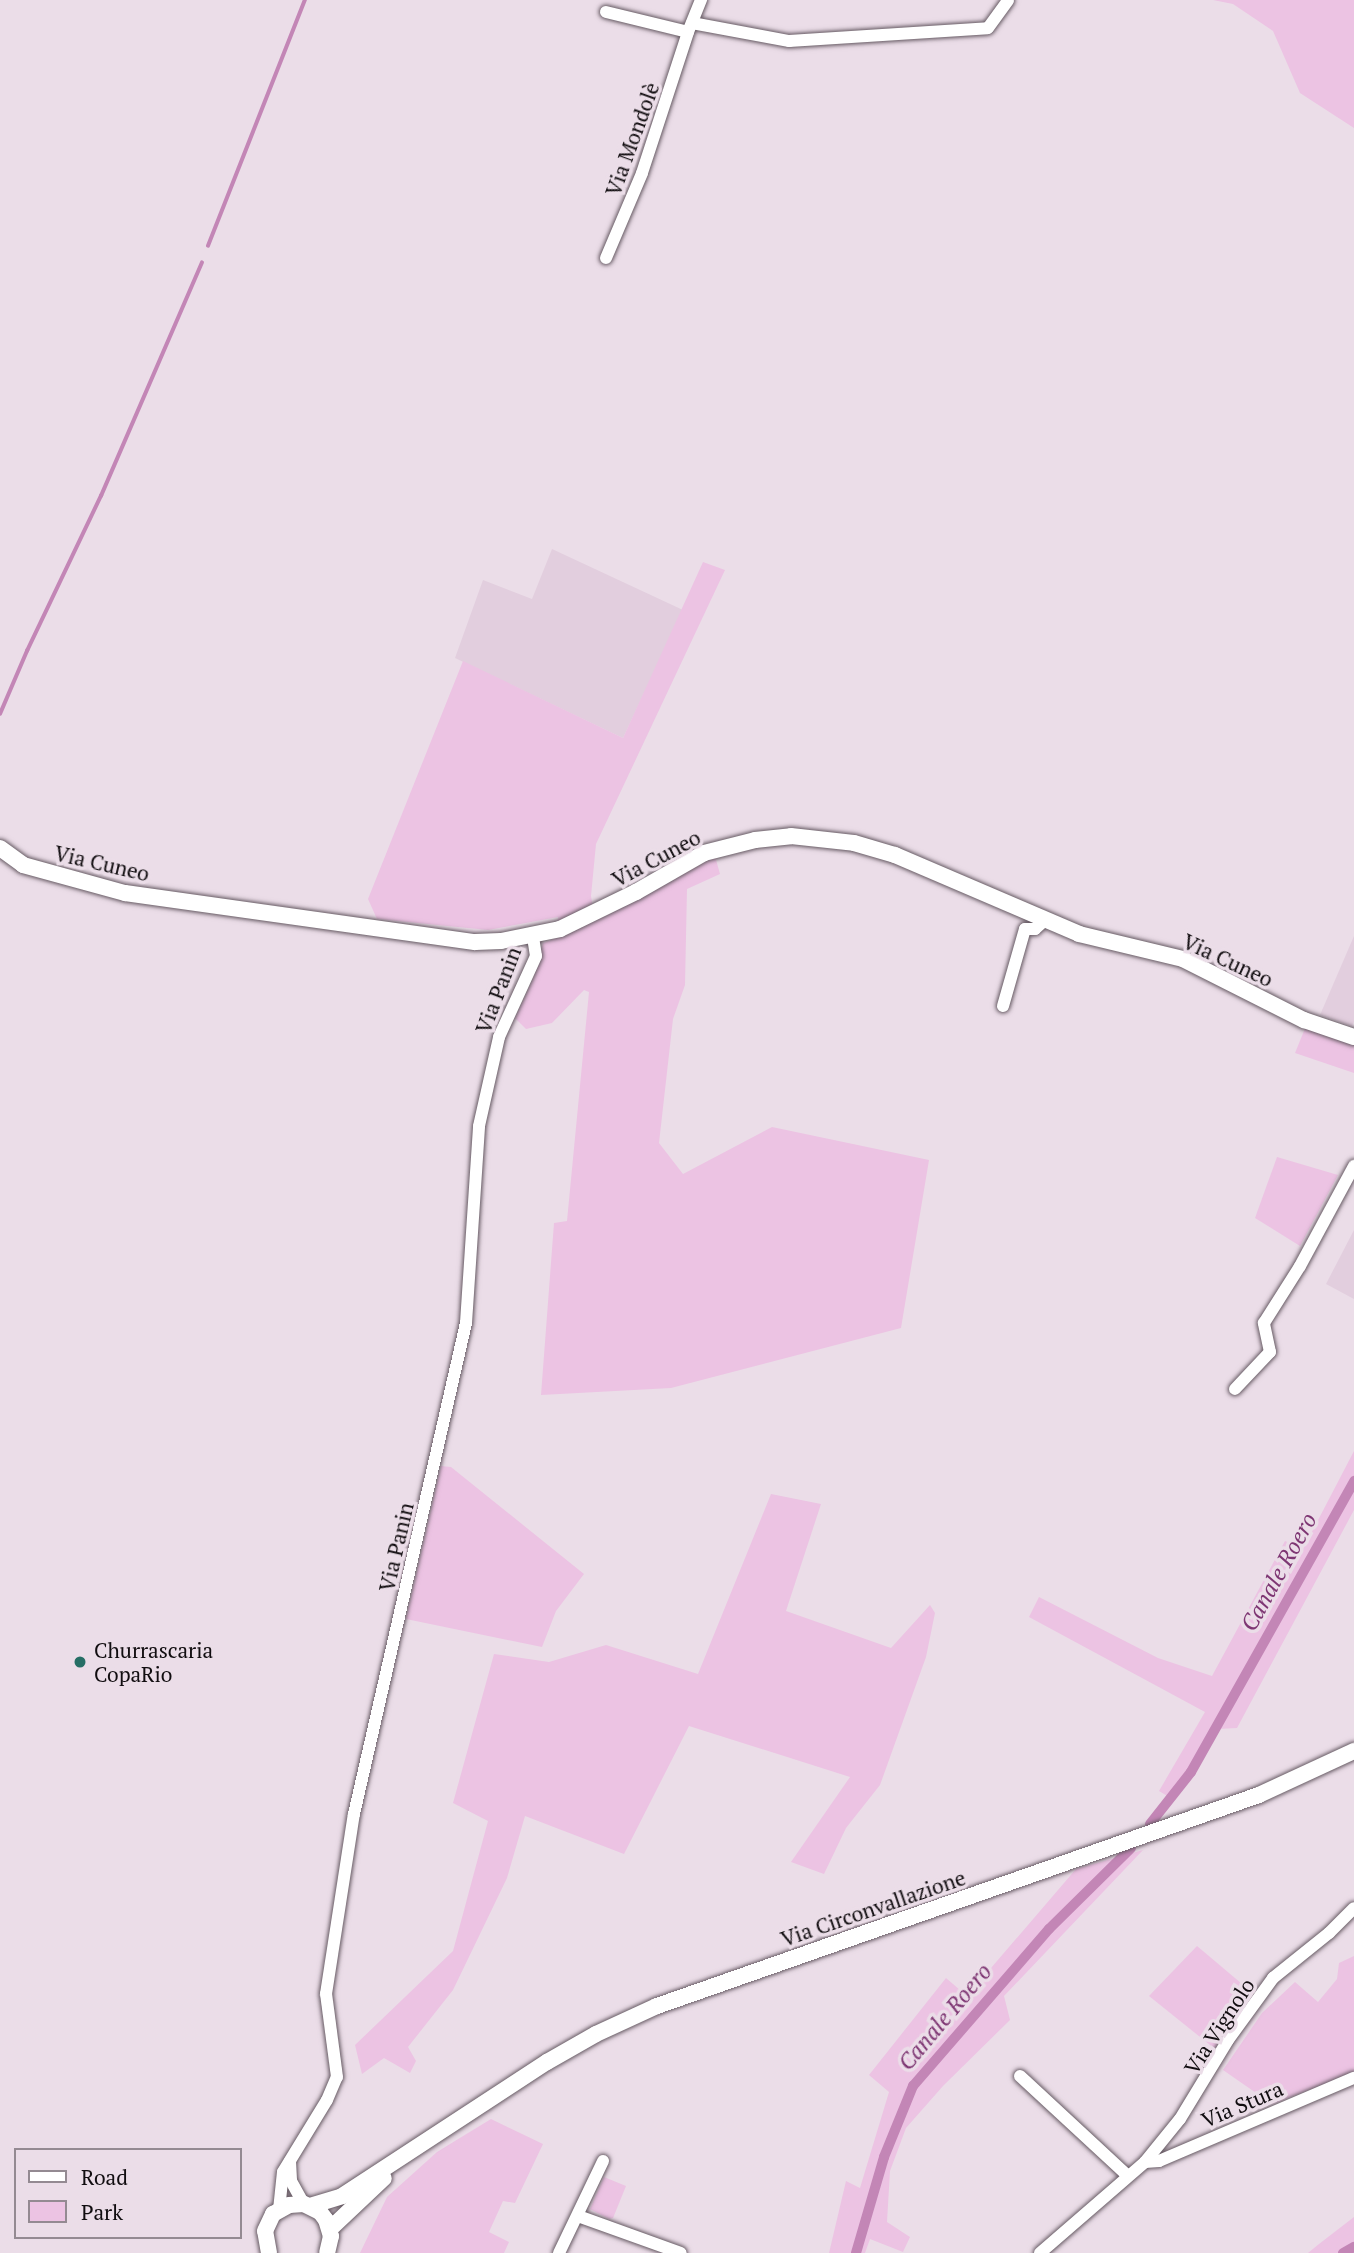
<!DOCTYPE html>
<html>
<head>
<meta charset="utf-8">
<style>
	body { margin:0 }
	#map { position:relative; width:1354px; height:2253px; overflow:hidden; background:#ebdde8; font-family:"PT Serif",serif }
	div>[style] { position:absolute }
	.built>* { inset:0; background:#e2cede }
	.green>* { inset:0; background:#ecc3e3 }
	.stream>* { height:3.5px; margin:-1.75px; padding:0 1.75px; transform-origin:1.75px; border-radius:1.75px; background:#c386b6 }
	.canal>* { height:10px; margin:-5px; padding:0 5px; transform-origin:5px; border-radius:5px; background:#c386b6 }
	.roads { filter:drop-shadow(0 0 2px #665a63) drop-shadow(0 0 2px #665a63) }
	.street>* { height:12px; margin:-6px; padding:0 6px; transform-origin:6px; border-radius:6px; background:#fff }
	.secondary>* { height:16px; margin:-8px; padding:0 8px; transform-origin:8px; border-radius:8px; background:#fff }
	.dots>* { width:19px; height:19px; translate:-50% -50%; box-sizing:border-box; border:4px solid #ebdde8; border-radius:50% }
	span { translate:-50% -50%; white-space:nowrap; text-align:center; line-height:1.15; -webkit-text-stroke:7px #ebdde8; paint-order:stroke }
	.street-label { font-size:21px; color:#110d10 }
	.poi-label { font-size:21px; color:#110d10 }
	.left { translate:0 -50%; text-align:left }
	.water-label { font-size:23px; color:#7e3673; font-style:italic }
	.legend { position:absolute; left:14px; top:2148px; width:228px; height:91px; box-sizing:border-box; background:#ebdde8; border:2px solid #948a92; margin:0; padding:9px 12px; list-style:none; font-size:21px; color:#110d10 }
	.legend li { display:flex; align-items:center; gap:14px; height:35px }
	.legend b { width:35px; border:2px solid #948a92 }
</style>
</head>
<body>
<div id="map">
	<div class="built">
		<div style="clip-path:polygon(552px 549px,683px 610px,623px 738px,455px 658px,483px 580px,532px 599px)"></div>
		<div style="clip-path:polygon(1354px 936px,1354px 1022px,1352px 1026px,1320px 1015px)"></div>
		<div style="clip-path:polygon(1354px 1230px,1354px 1299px,1326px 1284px)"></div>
	</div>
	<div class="green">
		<div style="clip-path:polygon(1213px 0,1354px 0,1354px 128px,1300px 93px,1273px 31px,1233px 4px)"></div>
		<div style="clip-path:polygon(703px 562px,725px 570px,596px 844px,591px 896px,595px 921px,664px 881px,715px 856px,720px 874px,687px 889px,685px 985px,673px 1019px,659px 1143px,683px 1174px,772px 1127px,929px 1160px,901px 1328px,671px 1388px,541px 1395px,554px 1223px,567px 1221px,589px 992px,584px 990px,552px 1023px,526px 1029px,515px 1018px,533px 979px,543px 943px,557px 938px,558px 917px,488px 930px,377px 919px,368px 899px,463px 661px,623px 738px)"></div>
		<div style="clip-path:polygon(1306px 1026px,1354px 1041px,1354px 1073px,1295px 1053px)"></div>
		<div style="clip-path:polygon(1277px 1157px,1338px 1175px,1300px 1246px,1255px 1218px)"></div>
		<div style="clip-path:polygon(1354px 1451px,1354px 1510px,1237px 1728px,1218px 1729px,1195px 1773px,1174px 1800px,1159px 1791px,1205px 1712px,1029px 1617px,1039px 1597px,1158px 1658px,1212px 1676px,1285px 1541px,1303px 1549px)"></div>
		<div style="clip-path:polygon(441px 1466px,451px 1467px,584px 1574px,556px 1611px,542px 1647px,406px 1619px)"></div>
		<div style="clip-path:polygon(771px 1494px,821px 1504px,786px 1611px,891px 1648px,930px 1605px,935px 1613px,926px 1657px,880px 1785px,846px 1828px,824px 1874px,791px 1862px,850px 1777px,689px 1726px,624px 1854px,525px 1816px,507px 1878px,453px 1990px,408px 2047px,416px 2061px,410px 2073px,384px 2058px,362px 2074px,355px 2045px,453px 1951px,488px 1821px,453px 1803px,494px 1654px,549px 1662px,606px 1645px,698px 1674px)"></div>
		<div style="clip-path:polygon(1143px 1850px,1004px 1996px,1010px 2020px,943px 2086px,906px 2128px,890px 2171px,887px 2222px,910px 2237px,903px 2252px,870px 2239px,865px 2253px,829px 2253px,846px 2181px,860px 2188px,889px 2092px,869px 2075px,946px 1978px,967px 1996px,1076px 1869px)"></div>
		<div style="clip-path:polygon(1197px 1946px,1248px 1989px,1215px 2049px,1149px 1996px)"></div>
		<div style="clip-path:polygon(1354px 1956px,1354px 2073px,1272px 2104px,1223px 2070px,1262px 2013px,1295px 1982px,1318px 2002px,1337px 1979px,1339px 1963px)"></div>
		<div style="clip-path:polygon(491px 2119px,543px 2144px,515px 2203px,503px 2201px,489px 2232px,509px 2242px,504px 2253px,360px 2253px,387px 2197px,437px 2152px)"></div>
		<div style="clip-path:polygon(604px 2177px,626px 2186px,613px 2218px,609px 2219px,590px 2209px)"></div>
		<div style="clip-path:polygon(1354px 2217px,1354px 2253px,1308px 2253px,1319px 2244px)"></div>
	</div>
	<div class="stream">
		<div style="left:208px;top:246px;width:264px;rotate:-68.5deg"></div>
		<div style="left:0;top:714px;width:69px;rotate:-66.8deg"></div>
		<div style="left:27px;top:651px;width:172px;rotate:-64.5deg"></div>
		<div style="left:101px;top:496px;width:254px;rotate:-66.6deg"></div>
	</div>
	<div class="canal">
		<div style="left:1150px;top:1824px;width:66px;rotate:-51.7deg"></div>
		<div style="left:1191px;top:1772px;width:334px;rotate:-60.7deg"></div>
		<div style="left:856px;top:2253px;width:100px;rotate:-73.7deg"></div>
		<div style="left:884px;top:2157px;width:77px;rotate:-67.8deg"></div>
		<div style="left:913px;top:2086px;width:208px;rotate:-49.1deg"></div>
		<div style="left:1049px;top:1929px;width:115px;rotate:-44.6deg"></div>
		<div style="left:1343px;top:2253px;width:13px;rotate:-29deg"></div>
	</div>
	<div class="roads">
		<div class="street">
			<div style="left:606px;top:12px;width:84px;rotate:13.7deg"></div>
			<div style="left:688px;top:32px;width:35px;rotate:-68deg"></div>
			<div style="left:692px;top:23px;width:99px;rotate:10.5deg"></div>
			<div style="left:789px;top:41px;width:199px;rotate:-3.7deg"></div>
			<div style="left:988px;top:28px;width:34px;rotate:-54deg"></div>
			<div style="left:606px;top:258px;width:92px;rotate:-67deg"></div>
			<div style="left:642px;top:173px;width:148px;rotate:-71.9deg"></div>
			<div style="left:1003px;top:1006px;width:80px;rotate:-74.1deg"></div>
			<div style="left:1025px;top:929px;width:10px"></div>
			<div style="left:1035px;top:929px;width:13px;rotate:-42deg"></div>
			<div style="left:1235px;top:1389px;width:51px;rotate:-46.6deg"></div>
			<div style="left:1270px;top:1352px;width:30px;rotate:-102deg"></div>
			<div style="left:1264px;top:1323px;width:67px;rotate:-57.7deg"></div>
			<div style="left:1300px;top:1266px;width:114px;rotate:-61.6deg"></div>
			<div style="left:1020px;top:2076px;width:147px;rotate:42.8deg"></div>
			<div style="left:290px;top:2161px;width:20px;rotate:87deg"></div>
			<div style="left:291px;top:2181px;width:26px;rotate:61deg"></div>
			<div style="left:1145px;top:2162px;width:14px;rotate:-4deg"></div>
			<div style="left:1159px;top:2161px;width:212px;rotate:-23.1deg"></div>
			<div style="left:279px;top:2210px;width:38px;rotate:-84deg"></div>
			<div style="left:283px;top:2172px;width:84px;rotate:-58.6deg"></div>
			<div style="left:327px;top:2100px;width:25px;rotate:-67deg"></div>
			<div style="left:337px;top:2077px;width:84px;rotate:-97.5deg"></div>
			<div style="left:326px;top:1994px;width:182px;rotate:-81.2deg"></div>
			<div style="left:354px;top:1814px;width:504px;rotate:-77.15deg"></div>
			<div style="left:466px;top:1323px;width:197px;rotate:-86.2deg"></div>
			<div style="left:479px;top:1126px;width:91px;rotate:-77.3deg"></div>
			<div style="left:499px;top:1037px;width:89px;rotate:-65.4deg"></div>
			<div style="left:536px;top:956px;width:20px;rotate:-99deg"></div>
			<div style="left:578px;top:2216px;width:109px;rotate:19.8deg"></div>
			<div style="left:559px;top:2253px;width:102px;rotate:-64.4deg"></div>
			<div style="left:1040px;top:2253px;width:139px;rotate:-40.9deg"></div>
			<div style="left:1145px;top:2162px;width:55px;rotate:-50.9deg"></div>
			<div style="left:1180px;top:2119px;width:92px;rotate:-58.7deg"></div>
			<div style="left:1228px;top:2040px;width:77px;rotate:-54deg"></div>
			<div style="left:1273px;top:1978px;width:72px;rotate:-38.8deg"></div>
			<div style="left:1329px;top:1933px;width:35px;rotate:-45deg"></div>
		</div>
		<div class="secondary">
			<div style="left:0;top:848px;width:29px;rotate:36deg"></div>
			<div style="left:23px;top:865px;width:106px;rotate:15.4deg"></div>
			<div style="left:125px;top:893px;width:353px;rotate:8deg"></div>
			<div style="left:475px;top:942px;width:26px;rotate:-2deg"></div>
			<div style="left:501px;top:941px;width:60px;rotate:-11.5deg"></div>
			<div style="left:560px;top:929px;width:85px;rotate:-26deg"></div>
			<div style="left:636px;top:892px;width:78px;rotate:-29.8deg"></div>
			<div style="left:704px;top:853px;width:53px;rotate:-14.3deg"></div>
			<div style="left:755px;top:840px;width:36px;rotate:-6deg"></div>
			<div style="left:791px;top:836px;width:63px;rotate:6.3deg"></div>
			<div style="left:854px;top:843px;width:43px;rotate:16.3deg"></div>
			<div style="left:895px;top:855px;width:200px;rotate:23.2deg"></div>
			<div style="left:1079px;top:934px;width:107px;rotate:13.5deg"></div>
			<div style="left:1183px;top:959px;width:136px;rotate:26.8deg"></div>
			<div style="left:1304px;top:1020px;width:53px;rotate:18.8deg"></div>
			<div style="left:310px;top:2206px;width:34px;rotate:-17deg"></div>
			<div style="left:342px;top:2196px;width:245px;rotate:-33.2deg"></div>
			<div style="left:547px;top:2062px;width:56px;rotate:-29.7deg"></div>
			<div style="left:596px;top:2034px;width:67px;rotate:-24.7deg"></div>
			<div style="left:657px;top:2006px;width:638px;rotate:-19.32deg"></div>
			<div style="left:1259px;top:1795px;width:105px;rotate:-24.9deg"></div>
			<div style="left:330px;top:2229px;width:74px;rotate:-43.4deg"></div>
			<div style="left:269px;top:2253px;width:22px;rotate:-100deg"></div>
			<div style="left:265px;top:2231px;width:19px;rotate:-65deg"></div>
			<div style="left:273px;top:2214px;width:18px;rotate:-29deg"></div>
			<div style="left:289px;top:2205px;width:15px;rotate:-4deg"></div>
			<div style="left:304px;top:2204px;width:18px;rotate:27deg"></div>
			<div style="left:320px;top:2212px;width:10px;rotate:53deg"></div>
			<div style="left:326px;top:2220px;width:17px;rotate:73deg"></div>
			<div style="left:331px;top:2236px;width:17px;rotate:103deg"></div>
		</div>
	</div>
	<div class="dots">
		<div style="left:80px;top:1662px;background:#266e65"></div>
	</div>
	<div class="street-label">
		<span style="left:632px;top:139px;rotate:-70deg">Via Mondolè</span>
		<span style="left:656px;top:858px;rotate:-28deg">Via Cuneo</span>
		<span style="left:102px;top:863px;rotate:13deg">Via Cuneo</span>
		<span style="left:1228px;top:960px;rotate:25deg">Via Cuneo</span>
		<span style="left:498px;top:990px;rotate:-69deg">Via Panin</span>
		<span style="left:396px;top:1547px;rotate:-77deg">Via Panin</span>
		<span style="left:873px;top:1908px;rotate:-19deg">Via Circonvallazione</span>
		<span style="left:1219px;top:2026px;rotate:-57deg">Via Vignolo</span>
		<span style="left:1242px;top:2104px;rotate:-23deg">Via Stura</span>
	</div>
	<div class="poi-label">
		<span class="left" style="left:94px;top:1662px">Churrascaria<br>CopaRio</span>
	</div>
	<div class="water-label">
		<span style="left:1279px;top:1572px;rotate:-61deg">Canale Roero</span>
		<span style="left:945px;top:2017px;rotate:-50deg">Canale Roero</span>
	</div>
	<ul class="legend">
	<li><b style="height:9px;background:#fff"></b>Road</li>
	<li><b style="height:19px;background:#ecc3e3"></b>Park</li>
	</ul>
</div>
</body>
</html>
